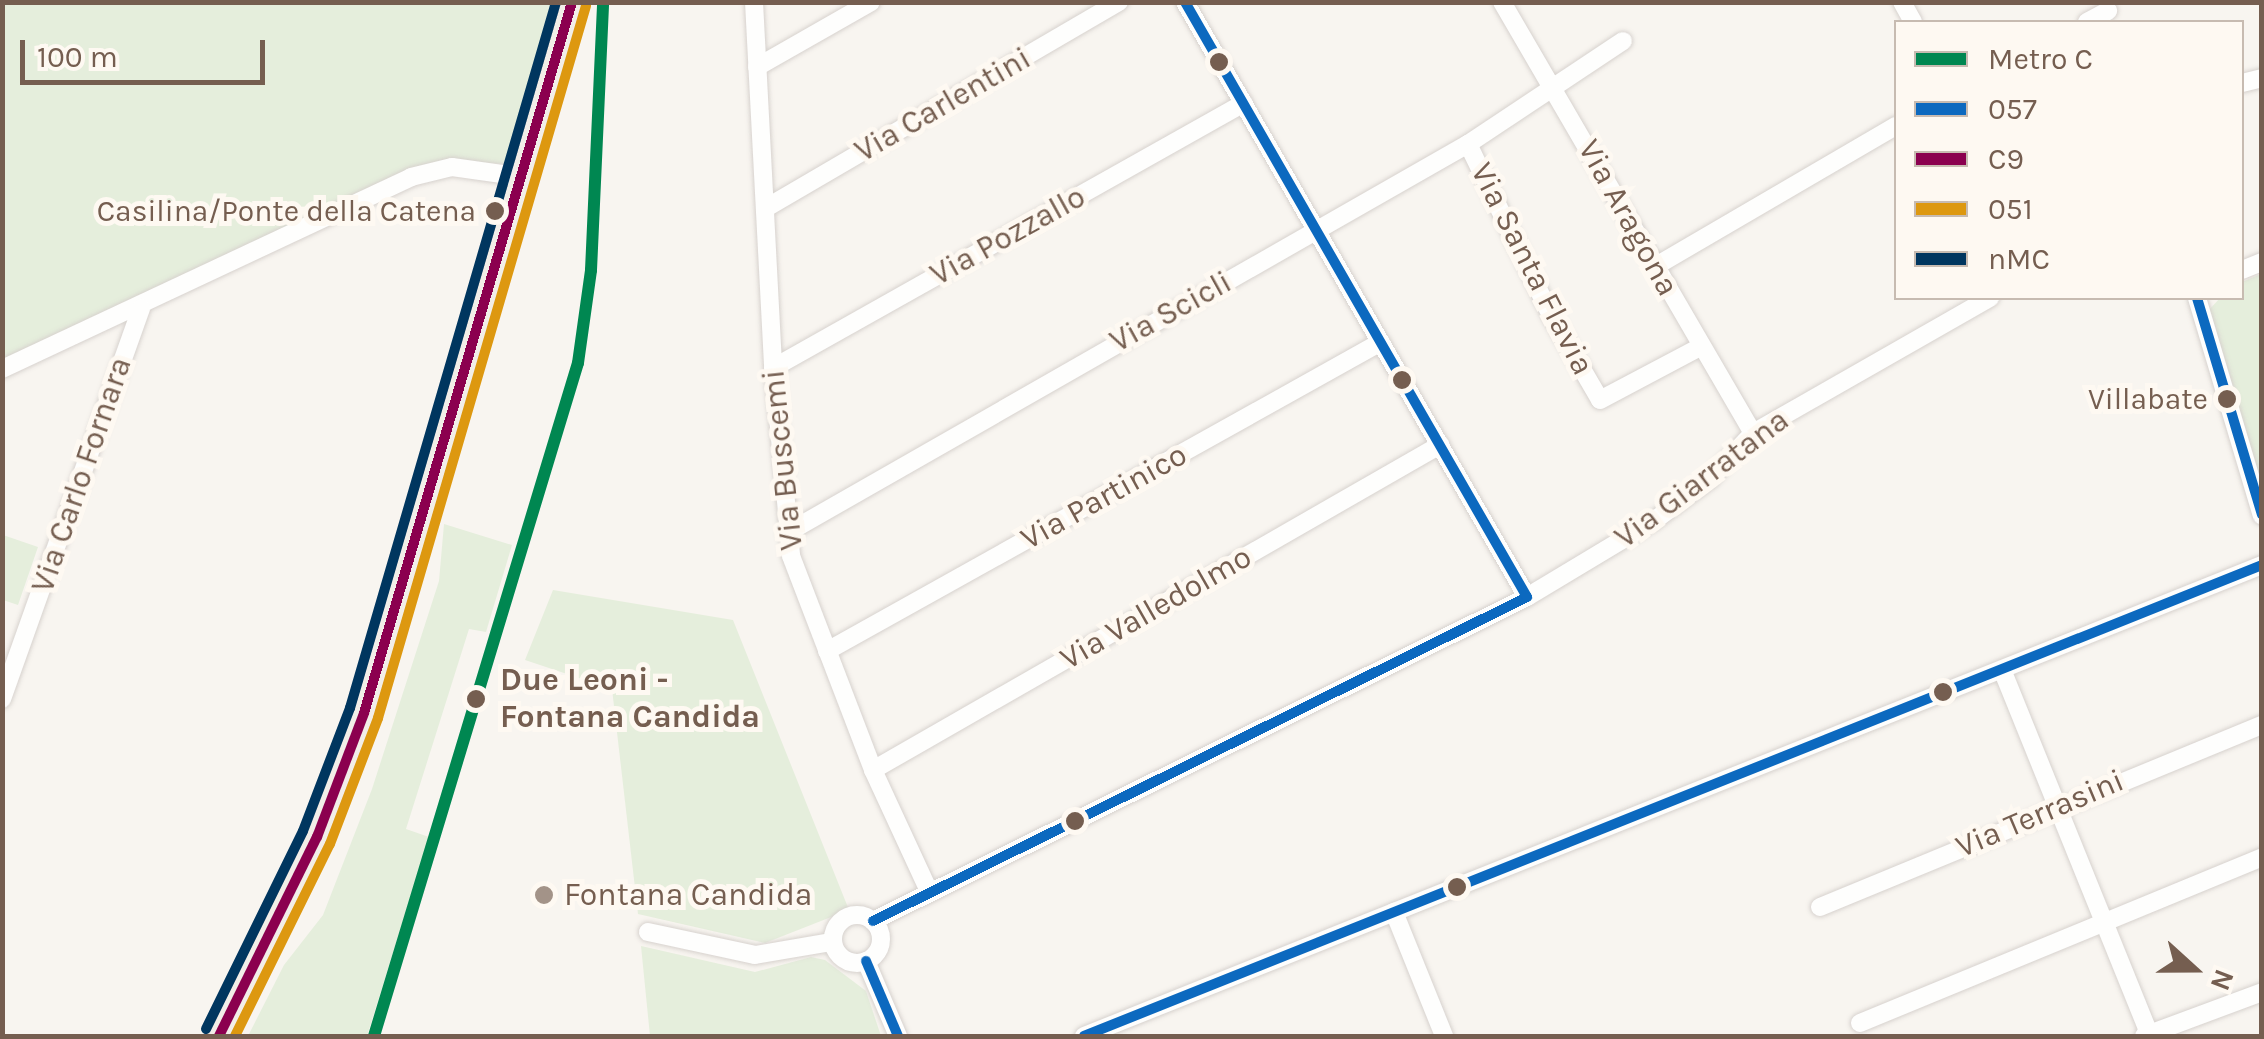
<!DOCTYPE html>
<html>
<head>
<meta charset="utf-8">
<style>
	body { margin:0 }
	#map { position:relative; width:2264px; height:1039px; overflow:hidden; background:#f8f5f0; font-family:Karla,sans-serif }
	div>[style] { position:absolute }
	.green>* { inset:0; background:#e5eedc }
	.roads { filter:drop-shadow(0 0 2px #d7d2ce) drop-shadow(0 0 2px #d7d2ce) }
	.minor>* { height:18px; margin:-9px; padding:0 9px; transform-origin:9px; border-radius:9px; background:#fefefd }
	.minor>.ring { margin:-9px; padding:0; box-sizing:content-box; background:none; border:18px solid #fefefd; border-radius:50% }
	.major>* { height:20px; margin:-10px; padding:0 10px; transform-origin:10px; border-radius:10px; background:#f2eee8 }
	.bus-1>* { height:10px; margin:-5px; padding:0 5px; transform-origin:5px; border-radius:5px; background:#0c69bf }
	.bus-2>* { height:10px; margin:-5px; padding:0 5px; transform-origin:5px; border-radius:5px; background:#8b004f }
	.bus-3>* { height:10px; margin:-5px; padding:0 5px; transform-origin:5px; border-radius:5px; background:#dd9810 }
	.bus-4>* { height:10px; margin:-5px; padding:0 5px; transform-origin:5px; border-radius:5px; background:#00365f }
	.metro-1>* { height:12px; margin:-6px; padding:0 6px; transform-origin:6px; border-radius:6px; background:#008751 }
	.dots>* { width:28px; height:28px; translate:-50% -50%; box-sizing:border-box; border:5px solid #fef9f2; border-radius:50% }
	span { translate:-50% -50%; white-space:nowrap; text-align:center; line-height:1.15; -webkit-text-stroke:10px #fef9f2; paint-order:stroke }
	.bus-label { font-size:30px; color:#755e50 }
	.right { translate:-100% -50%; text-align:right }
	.street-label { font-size:32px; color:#755e50 }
	.stop-label { font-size:32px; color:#755e50; font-weight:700 }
	.left { translate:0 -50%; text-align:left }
	.poi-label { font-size:32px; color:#755e50 }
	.frame { position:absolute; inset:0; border:5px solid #755e50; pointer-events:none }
	.legend { position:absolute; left:1894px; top:20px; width:350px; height:280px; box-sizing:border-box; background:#fef9f2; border:2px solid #c7bbb1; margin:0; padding:12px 18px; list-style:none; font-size:30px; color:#755e50 }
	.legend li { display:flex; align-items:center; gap:20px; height:50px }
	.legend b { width:50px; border:2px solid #c7bbb1 }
	.north { position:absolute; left:2144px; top:919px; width:100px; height:100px; -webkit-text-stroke:8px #fef9f2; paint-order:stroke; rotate:111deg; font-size:28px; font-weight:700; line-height:40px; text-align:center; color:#755e50 }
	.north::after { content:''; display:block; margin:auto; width:35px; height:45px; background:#755e50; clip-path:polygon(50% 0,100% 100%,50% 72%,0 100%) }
	.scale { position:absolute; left:20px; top:40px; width:245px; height:45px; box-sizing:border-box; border:5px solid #755e50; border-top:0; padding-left:12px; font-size:30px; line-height:35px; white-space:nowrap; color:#755e50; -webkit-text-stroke:8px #fef9f2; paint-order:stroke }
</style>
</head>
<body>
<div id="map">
	<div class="green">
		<div style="clip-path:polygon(3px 3px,560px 3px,514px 164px,447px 162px,3px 363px)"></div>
		<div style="clip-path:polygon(2261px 274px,2261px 499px,2208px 311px,2220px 298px,2242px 298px,2242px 282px)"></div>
		<div style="clip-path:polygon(444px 524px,512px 545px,486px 632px,469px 629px,406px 829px,429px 837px,367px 1036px,248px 1036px,284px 965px,323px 915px,372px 789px,439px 581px)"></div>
		<div style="clip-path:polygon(3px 535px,38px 547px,18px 605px,3px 600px)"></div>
		<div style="clip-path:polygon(553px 590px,733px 620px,849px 910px,765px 943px,638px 914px,612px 689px,525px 660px)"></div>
		<div style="clip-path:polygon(641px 946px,755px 972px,811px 957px,825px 960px,866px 991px,881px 1036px,650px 1036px)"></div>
	</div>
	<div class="roads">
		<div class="minor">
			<div style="left:754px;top:2px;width:362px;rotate:87deg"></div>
			<div style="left:773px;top:364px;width:193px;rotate:84.6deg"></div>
			<div style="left:791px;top:556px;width:229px;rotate:69deg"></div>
			<div style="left:873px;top:770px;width:133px;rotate:65.2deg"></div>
			<div style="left:1185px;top:2px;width:686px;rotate:60.11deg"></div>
			<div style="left:1502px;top:2px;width:499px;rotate:59.8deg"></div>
			<div style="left:1902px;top:2px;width:23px;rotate:61deg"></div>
			<div style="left:2087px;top:22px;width:24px;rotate:-28deg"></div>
			<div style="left:757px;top:67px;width:131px;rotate:-29.7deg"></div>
			<div style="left:2242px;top:83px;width:21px;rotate:-14deg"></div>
			<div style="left:1468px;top:144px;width:189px;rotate:64.2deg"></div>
			<div style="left:1550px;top:314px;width:99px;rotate:59.8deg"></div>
			<div style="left:1600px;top:400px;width:113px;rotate:-27.9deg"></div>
			<div style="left:766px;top:208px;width:409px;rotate:-30.3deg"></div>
			<div style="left:1656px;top:266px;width:278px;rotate:-30.3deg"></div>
			<div style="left:2242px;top:270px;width:22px;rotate:-22deg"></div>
			<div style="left:2197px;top:298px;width:227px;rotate:73.4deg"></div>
			<div style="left:773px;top:368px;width:540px;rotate:-29.36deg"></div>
			<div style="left:2px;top:369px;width:452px;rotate:-25.1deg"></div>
			<div style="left:411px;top:177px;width:42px;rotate:-13.7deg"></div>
			<div style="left:452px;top:167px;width:72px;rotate:8deg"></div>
			<div style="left:787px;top:533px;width:784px;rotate:-29.74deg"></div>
			<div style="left:1468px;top:144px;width:186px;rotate:-33.6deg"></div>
			<div style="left:827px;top:651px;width:634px;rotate:-29.15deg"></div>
			<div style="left:2003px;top:672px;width:393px;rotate:68deg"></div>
			<div style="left:2px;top:699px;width:415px;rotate:-70.4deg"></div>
			<div style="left:873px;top:770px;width:654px;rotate:-29.82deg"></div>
			<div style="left:1820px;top:907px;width:478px;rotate:-22.4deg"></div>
			<div style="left:1394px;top:912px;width:134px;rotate:68deg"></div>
			<div class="ring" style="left:833px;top:915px;width:30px;height:30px"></div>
			<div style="left:873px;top:921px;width:730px;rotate:-26.35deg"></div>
			<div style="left:1527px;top:597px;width:149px;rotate:-31deg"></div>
			<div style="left:1655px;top:520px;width:69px;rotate:-36.7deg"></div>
			<div style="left:1710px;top:479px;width:63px;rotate:-46.9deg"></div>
			<div style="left:1753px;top:433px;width:273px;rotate:-29.7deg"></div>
			<div style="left:648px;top:932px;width:109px;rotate:12.1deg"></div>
			<div style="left:755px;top:955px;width:78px;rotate:-9.6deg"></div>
			<div style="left:866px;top:961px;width:82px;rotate:66.9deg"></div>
			<div style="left:1860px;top:1023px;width:435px;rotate:-22.4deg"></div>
			<div style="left:1084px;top:1036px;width:1269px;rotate:-21.79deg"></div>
			<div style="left:2144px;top:1036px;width:126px;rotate:-20.4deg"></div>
		</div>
		<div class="major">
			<div style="left:219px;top:1036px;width:222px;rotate:-63.8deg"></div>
			<div style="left:317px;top:837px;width:133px;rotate:-69.2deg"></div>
			<div style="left:364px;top:713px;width:741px;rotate:-73.69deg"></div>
		</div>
	</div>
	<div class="bus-1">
		<div style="left:2197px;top:298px;width:226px;rotate:73.3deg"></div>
		<div style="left:873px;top:921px;width:730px;rotate:-26.35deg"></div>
		<div style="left:1527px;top:597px;width:686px;rotate:-119.89deg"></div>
		<div style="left:866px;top:961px;width:82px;rotate:66.9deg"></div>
		<div style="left:1084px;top:1036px;width:1269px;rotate:-21.79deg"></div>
	</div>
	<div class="bus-2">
		<div style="left:219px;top:1036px;width:222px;rotate:-63.8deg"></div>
		<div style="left:317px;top:837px;width:133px;rotate:-69.2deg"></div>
		<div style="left:364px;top:713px;width:741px;rotate:-73.69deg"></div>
	</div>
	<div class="bus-3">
		<div style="left:235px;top:1036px;width:214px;rotate:-63.7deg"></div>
		<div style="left:330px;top:844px;width:135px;rotate:-69.1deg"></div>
		<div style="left:378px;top:718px;width:742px;rotate:-73.72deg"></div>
	</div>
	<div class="bus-4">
		<div style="left:206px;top:1029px;width:220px;rotate:-63.9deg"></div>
		<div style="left:303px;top:831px;width:132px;rotate:-69.1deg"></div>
		<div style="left:350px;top:708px;width:735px;rotate:-73.73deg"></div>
	</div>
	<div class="metro-1">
		<div style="left:374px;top:1036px;width:703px;rotate:-73.14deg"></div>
		<div style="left:578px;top:363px;width:94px;rotate:-82deg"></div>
		<div style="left:591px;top:270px;width:268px;rotate:-87.4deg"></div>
	</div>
	<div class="dots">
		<div style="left:1219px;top:62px;background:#755e50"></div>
		<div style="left:495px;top:211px;background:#755e50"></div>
		<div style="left:1402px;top:380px;background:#755e50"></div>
		<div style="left:2227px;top:399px;background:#755e50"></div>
		<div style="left:1943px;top:692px;background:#755e50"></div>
		<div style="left:476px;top:699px;background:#755e50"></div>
		<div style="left:1075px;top:821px;background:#755e50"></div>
		<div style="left:1457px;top:887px;background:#755e50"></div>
		<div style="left:544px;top:895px;background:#a39388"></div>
	</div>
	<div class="bus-label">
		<span class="right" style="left:476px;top:211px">Casilina/Ponte della Catena</span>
		<span class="right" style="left:2208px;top:399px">Villabate</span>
	</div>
	<div class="street-label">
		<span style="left:943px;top:105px;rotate:-30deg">Via Carlentini</span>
		<span style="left:1628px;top:218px;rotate:61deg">Via Aragona</span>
		<span style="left:1008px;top:236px;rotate:-29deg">Via Pozzallo</span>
		<span style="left:1532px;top:269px;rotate:63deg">Via Santa Flavia</span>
		<span style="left:1171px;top:312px;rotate:-29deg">Via Scicli</span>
		<span style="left:783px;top:460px;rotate:-96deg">Via Buscemi</span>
		<span style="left:82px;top:475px;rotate:-71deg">Via Carlo Fornara</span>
		<span style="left:1702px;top:479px;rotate:-37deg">Via Giarratana</span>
		<span style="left:1104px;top:497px;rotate:-29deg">Via Partinico</span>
		<span style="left:1156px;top:608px;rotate:-30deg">Via Valledolmo</span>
		<span style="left:2040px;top:814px;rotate:-23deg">Via Terrasini</span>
	</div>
	<div class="stop-label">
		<span class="left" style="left:500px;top:699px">Due Leoni -<br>Fontana Candida</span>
	</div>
	<div class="poi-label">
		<span class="left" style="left:564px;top:895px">Fontana Candida</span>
	</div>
	<div class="frame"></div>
	<ul class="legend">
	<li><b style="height:12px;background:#008751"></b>Metro C</li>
	<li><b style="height:12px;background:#0c69bf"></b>057</li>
	<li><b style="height:12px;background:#8b004f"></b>C9</li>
	<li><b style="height:12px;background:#dd9810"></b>051</li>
	<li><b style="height:12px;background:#00365f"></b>nMC</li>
	</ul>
	<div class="north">N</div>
	<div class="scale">100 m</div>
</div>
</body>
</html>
